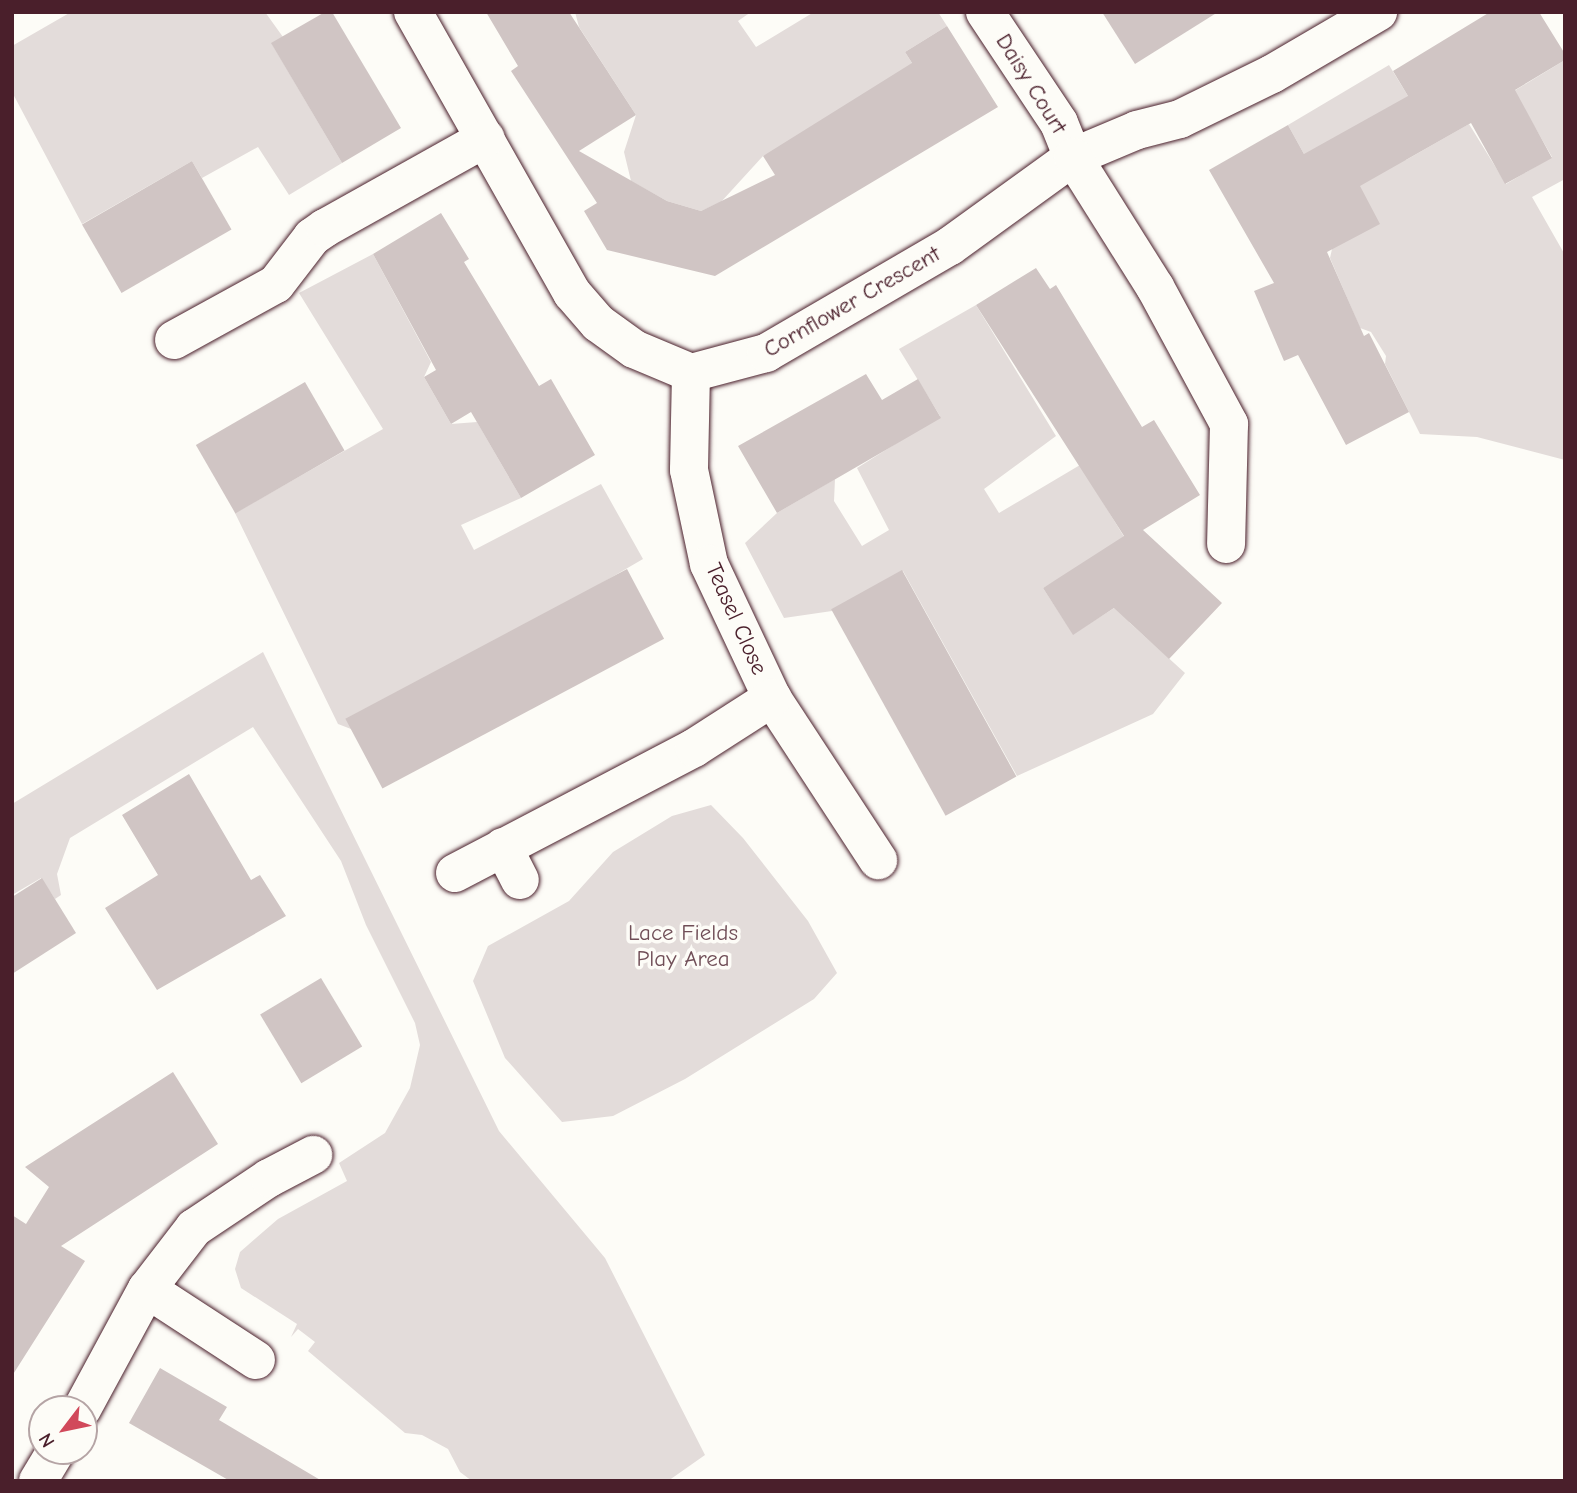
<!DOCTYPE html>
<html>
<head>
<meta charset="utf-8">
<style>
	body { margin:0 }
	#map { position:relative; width:1577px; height:1493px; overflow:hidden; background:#fdfcf7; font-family:"Comic Neue",sans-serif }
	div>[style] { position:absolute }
	.green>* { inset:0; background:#e3dcda }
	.building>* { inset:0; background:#d0c5c4; transform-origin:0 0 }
	.roads { filter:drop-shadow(0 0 2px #4a1f2b) drop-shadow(0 0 2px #4a1f2b) }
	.minor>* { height:38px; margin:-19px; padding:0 19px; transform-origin:19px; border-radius:19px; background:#fdfcf7 }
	span { translate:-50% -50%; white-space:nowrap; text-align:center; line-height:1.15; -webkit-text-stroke:7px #fdfcf7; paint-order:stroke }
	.street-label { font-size:23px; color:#4a1f2b }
	.park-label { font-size:23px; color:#704e57 }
	.frame { position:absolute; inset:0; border:14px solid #4a1f2b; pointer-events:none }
	.north { position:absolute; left:28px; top:1395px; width:70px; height:70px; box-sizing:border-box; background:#fdfcf7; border:2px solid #b5a4a5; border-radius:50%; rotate:238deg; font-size:19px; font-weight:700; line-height:28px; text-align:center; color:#4a1f2b }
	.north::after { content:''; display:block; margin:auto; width:24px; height:32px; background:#d1495b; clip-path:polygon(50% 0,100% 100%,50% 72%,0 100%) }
</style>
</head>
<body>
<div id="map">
	<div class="green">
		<div style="clip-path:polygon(71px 12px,265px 12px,283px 37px,272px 44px,342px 163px,289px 195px,258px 147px,202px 178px,192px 161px,82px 224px,12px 92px,12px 46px)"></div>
		<div style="clip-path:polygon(575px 12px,751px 12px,738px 21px,756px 47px,814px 12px,938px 12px,947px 26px,905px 52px,927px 87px,763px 156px,721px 202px,701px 211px,667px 201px,631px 181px,624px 152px,636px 115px,579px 27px)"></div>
		<div style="clip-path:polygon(1565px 60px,1565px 179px,1532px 197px,1565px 255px,1565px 460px,1477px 437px,1420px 434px,1385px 364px,1386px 356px,1371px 332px,1360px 328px,1330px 258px,1332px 249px,1309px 163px,1288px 125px,1389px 65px,1408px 96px,1406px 160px,1469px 124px,1506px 184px,1552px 157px,1514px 91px)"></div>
		<div style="clip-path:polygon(373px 254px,431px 362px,424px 377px,451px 424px,477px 422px,521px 498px,461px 525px,474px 550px,601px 484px,643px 559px,351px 729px,338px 724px,235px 513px,383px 429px,299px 293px)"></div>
		<div style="clip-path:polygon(976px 305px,1056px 436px,984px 489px,999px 513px,1080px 465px,1126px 540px,1043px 588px,1073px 634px,1119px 605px,1130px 623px,1185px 673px,1153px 714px,1017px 776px,903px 571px,832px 611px,784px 618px,745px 543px,777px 513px,835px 479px,834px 501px,862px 546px,889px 530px,857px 468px,940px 416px,899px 349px)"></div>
		<div style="clip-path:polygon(263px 652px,499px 1131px,605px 1258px,705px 1455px,668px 1481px,472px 1481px,460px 1472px,448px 1449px,422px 1435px,405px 1433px,308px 1351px,315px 1342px,298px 1329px,291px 1337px,297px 1324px,241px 1288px,235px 1269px,240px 1252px,278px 1219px,347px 1181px,339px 1163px,385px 1133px,410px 1088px,420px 1045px,415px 1023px,366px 925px,341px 861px,253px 727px,70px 838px,57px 874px,61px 895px,55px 899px,41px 878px,12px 895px,12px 804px)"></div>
		<div style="clip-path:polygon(711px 805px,743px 838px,808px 921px,837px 973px,814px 999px,685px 1079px,613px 1116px,562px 1122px,505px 1058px,473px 981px,488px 946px,569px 901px,613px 852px,672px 816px)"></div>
	</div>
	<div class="building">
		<div style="clip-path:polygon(325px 12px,332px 12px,401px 128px,342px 163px,271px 43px)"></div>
		<div style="clip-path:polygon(486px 12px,569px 12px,636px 115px,579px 151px,667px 201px,701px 211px,775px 175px,763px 156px,912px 63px,905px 52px,947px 26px,998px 107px,715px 276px,607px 250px,584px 211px,597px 203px,511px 71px,518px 66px)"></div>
		<div style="clip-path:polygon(1102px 12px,1218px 12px,1135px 64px)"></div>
		<div style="clip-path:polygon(1490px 12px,1539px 12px,1565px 54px,1565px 60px,1515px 90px,1552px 158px,1505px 184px,1471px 123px,1360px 186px,1380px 224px,1327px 252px,1364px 336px,1369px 333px,1409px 412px,1346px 445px,1298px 355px,1284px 361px,1254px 291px,1274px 283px,1209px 170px,1288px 125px,1304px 154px,1408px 96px,1393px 71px)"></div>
		<div style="left:192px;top:161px;width:79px;height:127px;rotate:60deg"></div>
		<div style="clip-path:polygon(441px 213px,469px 259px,464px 262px,539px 386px,551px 379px,595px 455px,521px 498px,471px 412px,451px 424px,424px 377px,436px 370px,373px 254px)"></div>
		<div style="clip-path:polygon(1036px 268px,1050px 289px,1056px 285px,1142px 427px,1154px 420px,1200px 495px,1143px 530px,1222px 603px,1169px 659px,1114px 608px,1073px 635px,1043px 588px,1124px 536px,976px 305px)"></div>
		<div style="clip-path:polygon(866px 374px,882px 400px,918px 379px,941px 418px,777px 513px,738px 446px)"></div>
		<div style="left:305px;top:382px;width:79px;height:126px;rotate:60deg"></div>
		<div style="left:627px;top:569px;width:79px;height:319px;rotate:62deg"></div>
		<div style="left:902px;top:570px;width:236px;height:81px;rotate:61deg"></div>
		<div style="clip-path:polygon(189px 774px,251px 880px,260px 875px,286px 916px,157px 990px,105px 908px,158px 875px,122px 815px)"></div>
		<div style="clip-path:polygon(42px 878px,76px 933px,12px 974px,12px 897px)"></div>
		<div style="left:321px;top:978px;width:80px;height:71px;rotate:59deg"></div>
		<div style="clip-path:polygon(173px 1072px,218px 1144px,61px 1246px,85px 1261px,12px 1376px,12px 1215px,26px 1224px,49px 1187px,25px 1167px)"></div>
		<div style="clip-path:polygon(160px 1368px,227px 1407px,219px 1420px,322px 1481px,230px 1481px,129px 1423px)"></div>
	</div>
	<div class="roads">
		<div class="minor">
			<div style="left:413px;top:12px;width:323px;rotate:60.5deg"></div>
			<div style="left:572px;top:293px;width:40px;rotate:49deg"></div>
			<div style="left:598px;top:323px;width:44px;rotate:35.8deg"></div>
			<div style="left:634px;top:349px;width:62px;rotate:22.8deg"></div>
			<div style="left:691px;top:373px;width:78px;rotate:-14.9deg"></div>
			<div style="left:766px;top:353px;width:213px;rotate:-30.2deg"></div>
			<div style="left:950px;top:246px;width:152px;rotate:-35.9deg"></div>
			<div style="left:1073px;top:157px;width:69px;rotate:-22.9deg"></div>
			<div style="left:1137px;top:130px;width:44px;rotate:-14.3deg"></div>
			<div style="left:1180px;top:119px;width:102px;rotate:-26.1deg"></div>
			<div style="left:1272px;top:74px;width:123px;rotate:-30.3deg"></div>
			<div style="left:985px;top:12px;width:133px;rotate:56.3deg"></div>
			<div style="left:1059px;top:123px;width:37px;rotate:68deg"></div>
			<div style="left:1073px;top:157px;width:154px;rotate:57.8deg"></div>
			<div style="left:1155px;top:287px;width:156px;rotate:61.6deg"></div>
			<div style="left:1229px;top:424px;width:120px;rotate:91.4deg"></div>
			<div style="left:174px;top:340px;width:116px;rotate:-28.8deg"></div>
			<div style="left:276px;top:284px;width:59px;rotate:-52.5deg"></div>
			<div style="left:312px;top:237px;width:16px;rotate:-35deg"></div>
			<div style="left:325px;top:228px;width:184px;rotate:-29.2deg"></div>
			<div style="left:691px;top:373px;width:97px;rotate:91.2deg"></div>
			<div style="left:689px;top:470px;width:96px;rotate:78deg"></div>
			<div style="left:709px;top:564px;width:148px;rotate:64.8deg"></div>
			<div style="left:772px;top:698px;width:194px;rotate:56.8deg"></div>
			<div style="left:503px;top:847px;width:37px;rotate:63deg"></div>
			<div style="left:455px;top:873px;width:270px;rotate:-27.6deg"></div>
			<div style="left:694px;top:748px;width:93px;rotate:-32.7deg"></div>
			<div style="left:147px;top:1289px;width:130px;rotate:33.1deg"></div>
			<div style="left:82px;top:1409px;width:136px;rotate:-61.6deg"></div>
			<div style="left:147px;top:1289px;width:77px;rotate:-52.4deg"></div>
			<div style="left:194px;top:1228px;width:90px;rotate:-33.7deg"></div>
			<div style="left:269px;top:1178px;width:50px;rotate:-27.6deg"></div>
			<div style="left:38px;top:1481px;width:35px;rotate:-59deg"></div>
		</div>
	</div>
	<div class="street-label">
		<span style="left:1031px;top:84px;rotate:58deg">Daisy Court</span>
		<span style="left:852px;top:302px;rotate:-30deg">Cornflower Crescent</span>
		<span style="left:736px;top:619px;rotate:66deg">Teasel Close</span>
	</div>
	<div class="park-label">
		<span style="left:683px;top:946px">Lace Fields<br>Play Area</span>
	</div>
	<div class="frame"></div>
	<div class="north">N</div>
</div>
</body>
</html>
